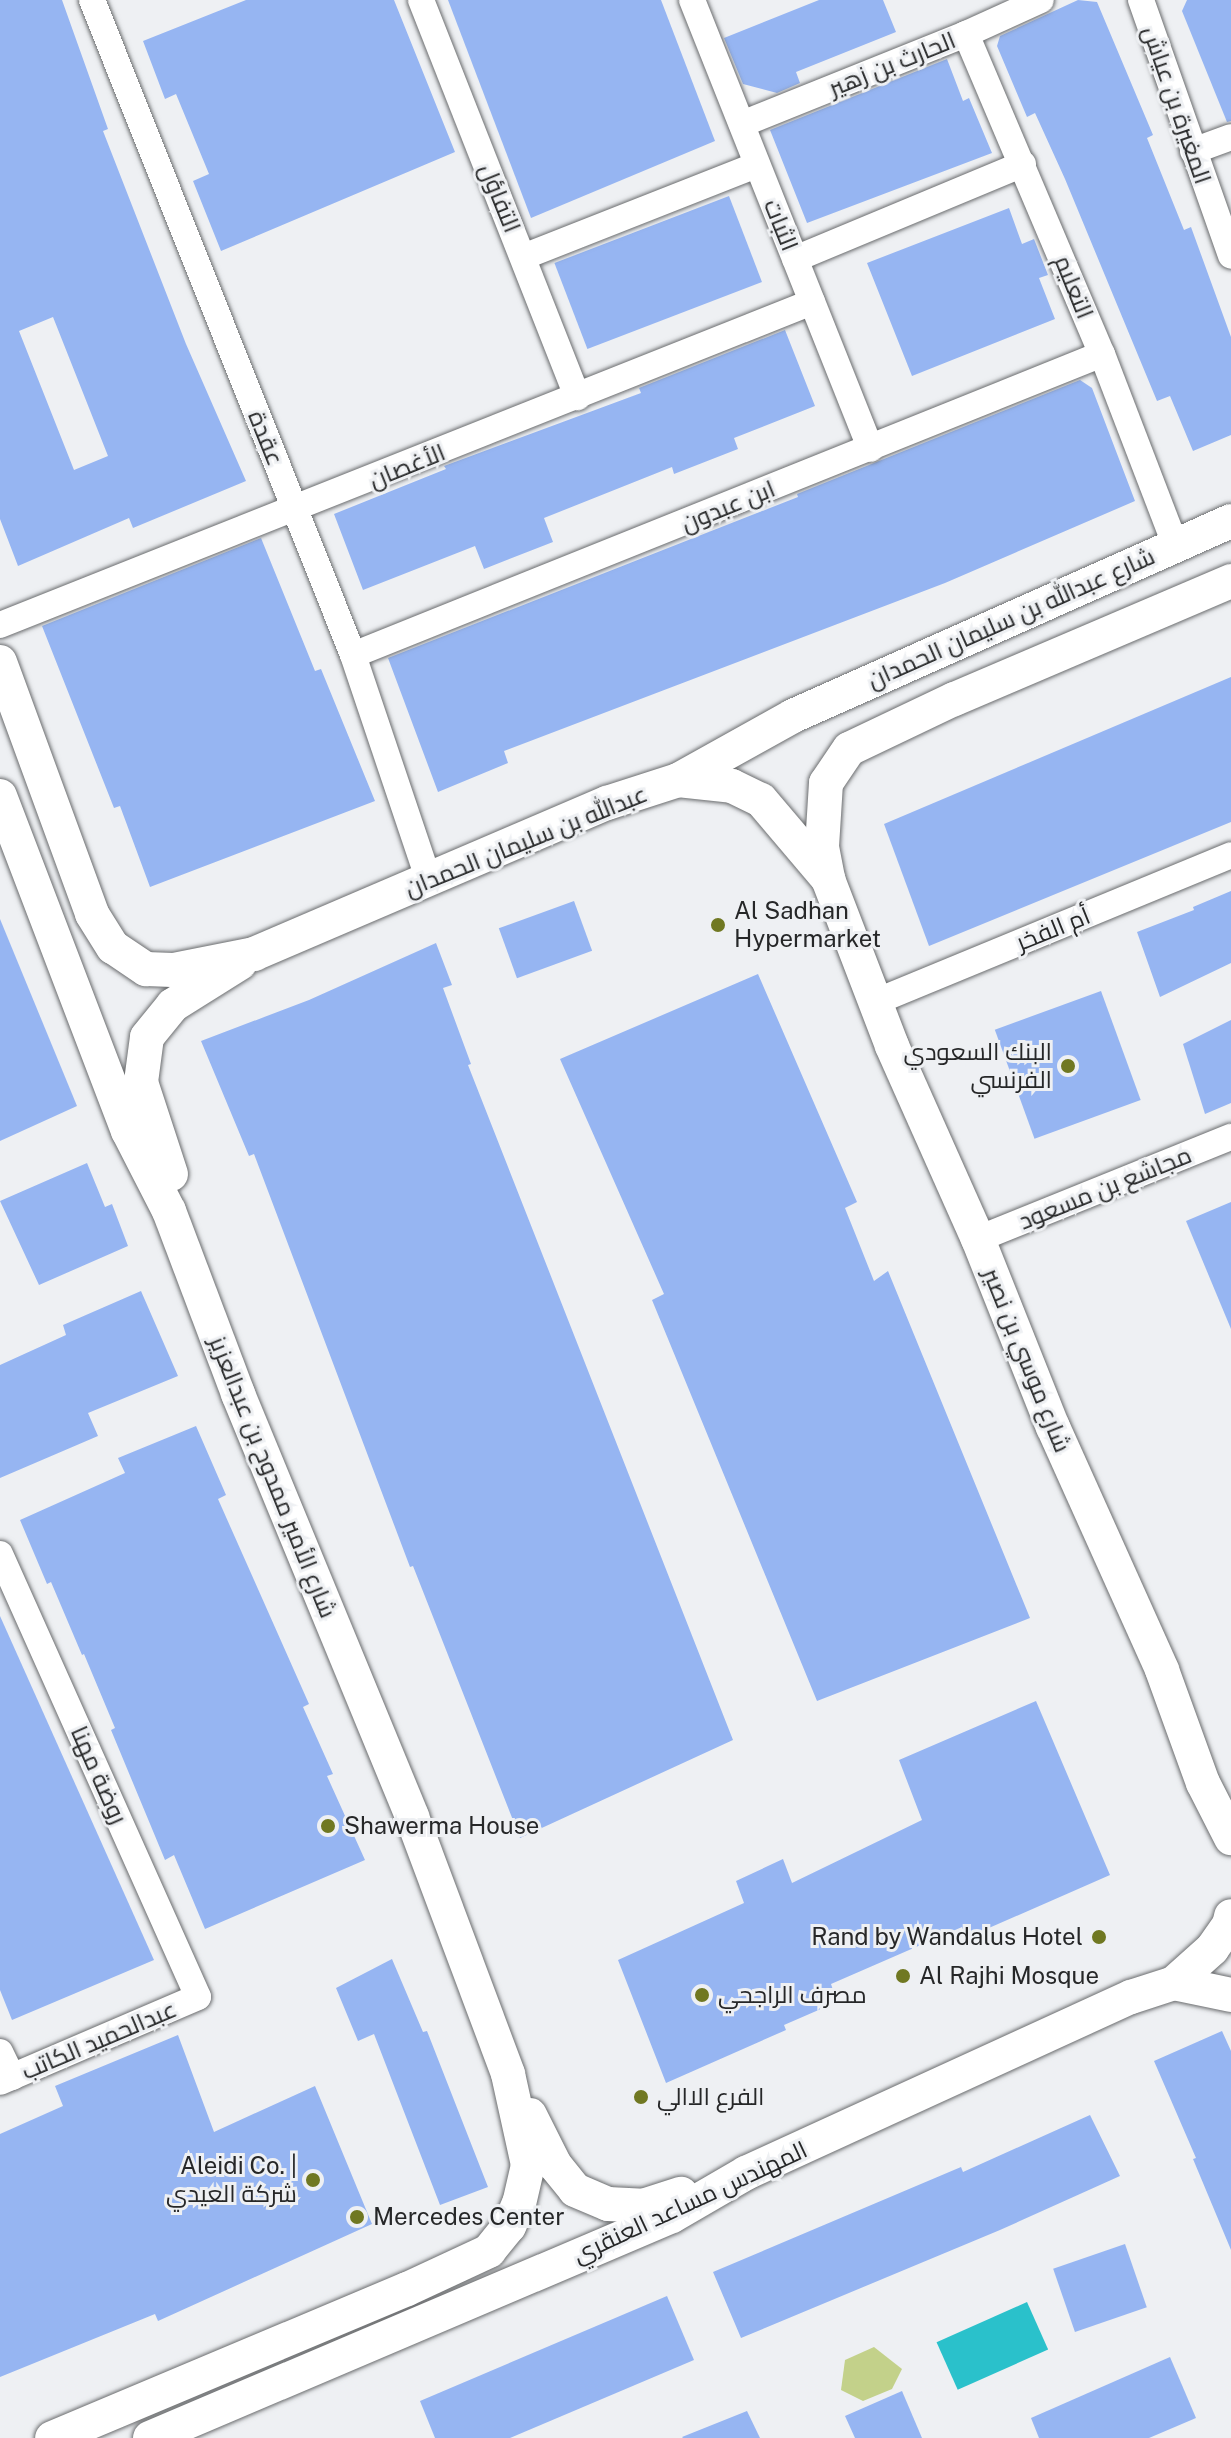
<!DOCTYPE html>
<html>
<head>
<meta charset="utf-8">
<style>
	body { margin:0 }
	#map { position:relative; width:1231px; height:2438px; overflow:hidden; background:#eef0f3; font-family:"Public Sans",Cairo,sans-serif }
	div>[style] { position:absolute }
	.green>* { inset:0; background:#c3d18a }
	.water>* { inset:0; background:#2ac1cb; transform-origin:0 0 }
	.building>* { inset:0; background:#96b5f2; transform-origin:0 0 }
	.roads { filter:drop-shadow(0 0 2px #6a6c6e) drop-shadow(0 0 2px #6a6c6e) }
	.minor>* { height:26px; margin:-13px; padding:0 13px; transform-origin:13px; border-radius:13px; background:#fff }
	.tertiary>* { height:34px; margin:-17px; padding:0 17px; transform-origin:17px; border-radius:17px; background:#fff }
	.dots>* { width:22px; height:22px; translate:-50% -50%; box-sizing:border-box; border:4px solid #eef0f3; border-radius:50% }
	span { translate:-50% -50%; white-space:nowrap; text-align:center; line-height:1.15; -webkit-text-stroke:6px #eef0f3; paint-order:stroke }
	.street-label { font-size:24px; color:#262728 }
	.poi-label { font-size:24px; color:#262728 }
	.left { translate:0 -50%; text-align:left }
	.right { translate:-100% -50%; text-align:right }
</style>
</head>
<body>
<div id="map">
	<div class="green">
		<div style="clip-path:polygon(874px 2347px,902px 2369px,892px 2389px,863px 2401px,841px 2390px,845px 2360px)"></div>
	</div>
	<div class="water">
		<div style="left:1027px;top:2302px;width:52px;height:99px;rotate:66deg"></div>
	</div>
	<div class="building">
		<div style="clip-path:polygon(evenodd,0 0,62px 0,108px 129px,103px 131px,186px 344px,246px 481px,133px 528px,129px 518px,18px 566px,0 519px,0 0,53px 317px,108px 456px,74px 470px,19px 331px,53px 317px)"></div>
		<div style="clip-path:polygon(246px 0,394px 0,455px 152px,221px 251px,193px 181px,209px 174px,176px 94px,165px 99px,143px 41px)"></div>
		<div style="clip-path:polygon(448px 0,661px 0,715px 141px,531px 218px)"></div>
		<div style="clip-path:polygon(819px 0,883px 0,896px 32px,796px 72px,800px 83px,777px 93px,743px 84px,724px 38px)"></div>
		<div style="clip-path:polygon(1078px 0,1097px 2px,1153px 135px,1147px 138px,1184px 230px,1191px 227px,1231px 337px,1231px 435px,1193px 451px,1170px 396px,1157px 401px,1065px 179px,1035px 113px,1027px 117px,997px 46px,1000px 36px)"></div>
		<div style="clip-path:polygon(1187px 0,1231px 0,1231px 121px,1227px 122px,1182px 11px)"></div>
		<div style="clip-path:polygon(947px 59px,963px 101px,969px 98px,992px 153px,807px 223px,770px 130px)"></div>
		<div style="left:729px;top:196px;width:92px;height:187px;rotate:69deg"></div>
		<div style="clip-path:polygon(1009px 208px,1022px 244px,1034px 239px,1048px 275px,1039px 278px,1055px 319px,912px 376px,867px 263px)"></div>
		<div style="clip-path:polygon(785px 330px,815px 406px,734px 438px,738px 449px,674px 474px,672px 467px,544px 518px,553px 542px,484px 569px,475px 546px,363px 590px,334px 514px,446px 469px,444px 466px,641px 393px,639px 388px)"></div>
		<div style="clip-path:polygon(1080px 380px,1092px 388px,1135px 501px,945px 583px,504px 751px,508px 763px,438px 792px,388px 658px,798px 497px,797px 494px)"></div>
		<div style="clip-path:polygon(261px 538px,315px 671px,321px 669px,375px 801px,150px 887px,120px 806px,114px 808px,42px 626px)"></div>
		<div style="clip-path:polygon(1231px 677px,1231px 822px,929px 946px,884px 824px)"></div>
		<div style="clip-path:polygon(1231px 891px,1231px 963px,1160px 997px,1137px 932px,1194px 910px,1193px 907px)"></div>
		<div style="left:574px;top:901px;width:53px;height:80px;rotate:70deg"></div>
		<div style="clip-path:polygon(0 919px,77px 1106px,0 1141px)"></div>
		<div style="clip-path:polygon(436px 943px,452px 985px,443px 988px,471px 1064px,468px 1065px,733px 1740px,520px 1838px,413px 1566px,410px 1567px,254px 1154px,249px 1156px,201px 1041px,309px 1000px)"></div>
		<div style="clip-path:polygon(758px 974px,857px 1202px,845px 1208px,874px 1281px,888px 1271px,1030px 1618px,817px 1701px,652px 1300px,664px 1294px,560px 1059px)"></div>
		<div style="left:1101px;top:991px;width:116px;height:113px;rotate:70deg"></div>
		<div style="clip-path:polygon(1231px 1020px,1231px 1103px,1205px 1114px,1183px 1044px)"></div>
		<div style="clip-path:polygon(87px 1163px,105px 1207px,112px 1204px,128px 1246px,39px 1285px,0 1201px)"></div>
		<div style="clip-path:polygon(1231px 1202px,1231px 1329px,1186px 1221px)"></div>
		<div style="clip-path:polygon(141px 1291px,178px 1376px,88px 1413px,98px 1436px,0 1478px,0 1365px,66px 1335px,63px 1325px)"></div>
		<div style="clip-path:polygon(196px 1426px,226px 1495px,218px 1499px,309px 1704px,303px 1707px,333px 1774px,327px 1776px,365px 1860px,205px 1929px,174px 1855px,165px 1860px,111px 1730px,115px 1728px,84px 1654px,82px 1655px,51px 1582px,47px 1584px,20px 1520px,125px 1473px,118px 1458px)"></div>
		<div style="clip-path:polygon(0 1616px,154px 1960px,12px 2020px,0 1990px)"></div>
		<div style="clip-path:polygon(1036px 1701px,1110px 1875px,966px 1938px,962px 1927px,831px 1984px,837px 2002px,784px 2025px,786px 2030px,666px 2083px,618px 1960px,744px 1903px,736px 1881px,783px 1859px,792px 1883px,922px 1820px,899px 1760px)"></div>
		<div style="clip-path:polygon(392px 1959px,423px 2032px,427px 2031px,488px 2187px,440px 2205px,374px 2034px,358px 2041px,336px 1988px)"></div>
		<div style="clip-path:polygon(1222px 2031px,1231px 2051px,1231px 2250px,1193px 2159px,1196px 2158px,1154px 2061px)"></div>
		<div style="clip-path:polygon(178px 2035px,214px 2132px,315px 2086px,372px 2224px,158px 2321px,155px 2314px,0 2377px,0 2134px,63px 2106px,55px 2086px)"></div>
		<div style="clip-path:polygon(1090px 2115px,1120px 2176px,1000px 2230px,741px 2338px,713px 2272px,961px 2167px,963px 2172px)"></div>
		<div style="left:1125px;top:2244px;width:67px;height:76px;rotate:71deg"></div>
		<div style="clip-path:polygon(667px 2296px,694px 2360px,510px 2438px,435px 2438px,420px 2401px)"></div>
		<div style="clip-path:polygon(1170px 2357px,1196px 2418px,1149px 2438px,1039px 2438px,1031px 2418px)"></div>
		<div style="clip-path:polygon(902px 2391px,922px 2438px,855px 2438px,845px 2416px)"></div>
		<div style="clip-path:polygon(747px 2411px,760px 2438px,683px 2438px,682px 2437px)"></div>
	</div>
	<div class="roads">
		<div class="minor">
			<div style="left:92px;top:0;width:705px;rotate:68.27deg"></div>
			<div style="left:353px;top:655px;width:238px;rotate:71.4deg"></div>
			<div style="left:421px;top:0;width:427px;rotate:68.5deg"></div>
			<div style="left:692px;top:0;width:483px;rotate:68.3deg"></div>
			<div style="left:1141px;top:0;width:271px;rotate:70.6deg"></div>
			<div style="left:966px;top:34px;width:348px;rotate:67deg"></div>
			<div style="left:1102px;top:354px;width:204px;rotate:69deg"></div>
			<div style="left:742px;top:124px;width:241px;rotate:-21.9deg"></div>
			<div style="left:966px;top:34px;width:82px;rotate:-24.4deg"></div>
			<div style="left:1193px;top:151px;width:40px;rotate:-20.2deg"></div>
			<div style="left:523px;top:257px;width:251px;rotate:-21.5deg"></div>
			<div style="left:795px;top:259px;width:247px;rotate:-22.6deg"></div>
			<div style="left:0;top:625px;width:874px;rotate:-21.69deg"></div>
			<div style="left:353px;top:655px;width:807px;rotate:-21.89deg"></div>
			<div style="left:875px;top:1002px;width:385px;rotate:-22.4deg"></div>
			<div style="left:978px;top:1239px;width:273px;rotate:-22deg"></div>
			<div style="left:0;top:1554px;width:485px;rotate:65.9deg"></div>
			<div style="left:198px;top:1997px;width:215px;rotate:156.8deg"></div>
			<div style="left:0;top:2052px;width:28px;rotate:64deg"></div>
		</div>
		<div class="tertiary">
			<div style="left:1231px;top:581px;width:301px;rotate:156.9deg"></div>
			<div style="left:954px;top:699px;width:116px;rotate:154.5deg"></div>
			<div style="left:849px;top:749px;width:41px;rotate:124.1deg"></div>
			<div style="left:826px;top:783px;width:64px;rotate:93.6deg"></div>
			<div style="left:822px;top:847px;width:33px;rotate:79deg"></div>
			<div style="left:828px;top:879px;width:179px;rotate:69deg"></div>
			<div style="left:892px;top:1046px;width:211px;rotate:66deg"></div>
			<div style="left:978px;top:1239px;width:202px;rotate:68.3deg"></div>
			<div style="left:1053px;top:1427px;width:266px;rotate:65.8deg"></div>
			<div style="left:1162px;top:1670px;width:120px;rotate:70.1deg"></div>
			<div style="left:1203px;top:1783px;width:62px;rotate:63deg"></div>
			<div style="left:0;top:662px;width:268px;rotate:69.9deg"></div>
			<div style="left:92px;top:914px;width:39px;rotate:58deg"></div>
			<div style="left:113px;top:947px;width:40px;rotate:34deg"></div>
			<div style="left:146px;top:969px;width:27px;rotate:2deg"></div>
			<div style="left:173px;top:970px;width:83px;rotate:-11.2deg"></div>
			<div style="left:254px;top:954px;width:384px;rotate:-23.2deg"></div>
			<div style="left:607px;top:803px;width:75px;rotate:-17.9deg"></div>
			<div style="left:678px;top:780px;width:132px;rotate:-29.1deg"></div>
			<div style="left:793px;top:716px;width:479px;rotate:-24deg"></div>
			<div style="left:678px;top:780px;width:54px;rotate:6.3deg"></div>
			<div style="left:732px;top:786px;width:32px;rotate:26deg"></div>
			<div style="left:761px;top:800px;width:104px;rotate:49.7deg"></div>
			<div style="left:0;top:796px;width:359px;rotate:69.1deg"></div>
			<div style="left:128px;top:1131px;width:90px;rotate:62.9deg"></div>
			<div style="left:169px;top:1211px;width:196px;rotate:69.3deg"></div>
			<div style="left:238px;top:1394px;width:457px;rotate:67.6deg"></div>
			<div style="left:412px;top:1817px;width:274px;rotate:69.5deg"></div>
			<div style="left:508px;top:2074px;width:93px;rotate:77.6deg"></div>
			<div style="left:528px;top:2165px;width:39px;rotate:103deg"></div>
			<div style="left:519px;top:2203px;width:25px;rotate:113deg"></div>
			<div style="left:509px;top:2226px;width:32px;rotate:129deg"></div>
			<div style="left:489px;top:2251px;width:90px;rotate:155.1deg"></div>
			<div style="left:407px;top:2289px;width:385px;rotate:157.2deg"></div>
			<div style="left:171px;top:1174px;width:97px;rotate:-108.1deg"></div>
			<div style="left:141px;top:1082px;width:45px;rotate:-82.4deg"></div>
			<div style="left:147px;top:1037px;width:41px;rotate:-50.9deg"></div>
			<div style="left:173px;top:1005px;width:79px;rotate:-32.1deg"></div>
			<div style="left:1174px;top:1983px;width:51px;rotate:-41.8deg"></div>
			<div style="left:1212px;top:1949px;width:29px;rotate:-55deg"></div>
			<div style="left:1229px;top:1925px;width:9px;rotate:-77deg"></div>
			<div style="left:530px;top:2115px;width:56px;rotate:63.4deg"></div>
			<div style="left:555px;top:2165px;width:32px;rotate:51deg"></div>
			<div style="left:575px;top:2190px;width:36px;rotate:23deg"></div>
			<div style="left:608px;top:2204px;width:35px;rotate:3deg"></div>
			<div style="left:643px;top:2206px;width:40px;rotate:-18deg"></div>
			<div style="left:150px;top:2438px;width:567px;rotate:-23.04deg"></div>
			<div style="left:672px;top:2216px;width:86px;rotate:-30.2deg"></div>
			<div style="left:746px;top:2173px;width:423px;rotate:-24.6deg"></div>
			<div style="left:1131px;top:1997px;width:45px;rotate:-18deg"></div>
			<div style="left:1174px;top:1983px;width:58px;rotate:11.9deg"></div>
		</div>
	</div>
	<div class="dots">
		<div style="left:718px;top:925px;background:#707822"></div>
		<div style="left:1068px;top:1066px;background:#707822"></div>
		<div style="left:328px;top:1826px;background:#707822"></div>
		<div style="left:1099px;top:1937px;background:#707822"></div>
		<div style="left:903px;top:1976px;background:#707822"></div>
		<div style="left:702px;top:1995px;background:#707822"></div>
		<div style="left:641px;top:2097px;background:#707822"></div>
		<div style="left:313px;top:2180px;background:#707822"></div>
		<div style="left:357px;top:2217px;background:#707822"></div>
	</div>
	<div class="street-label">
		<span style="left:892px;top:64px;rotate:-22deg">الحارث بن زهير</span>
		<span style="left:1177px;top:105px;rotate:71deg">المغيرة بن عياش</span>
		<span style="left:500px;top:198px;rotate:68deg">التفاؤل</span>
		<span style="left:781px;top:225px;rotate:68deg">الثبات</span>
		<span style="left:1074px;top:287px;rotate:68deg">التعليم</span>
		<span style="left:266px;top:438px;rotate:68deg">عقدة</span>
		<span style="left:407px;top:466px;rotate:-22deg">الأغصان</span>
		<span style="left:728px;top:506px;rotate:-22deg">ابن عبدون</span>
		<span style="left:1011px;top:618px;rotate:-24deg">شارع عبدالله بن سليمان الحمدان</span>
		<span style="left:526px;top:841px;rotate:-22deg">عبدالله بن سليمان الحمدان</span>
		<span style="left:1053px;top:929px;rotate:-22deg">أم الفخر</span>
		<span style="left:1105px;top:1188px;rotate:-22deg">مجاشع بن مسعود</span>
		<span style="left:1027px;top:1360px;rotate:68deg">شارع موسي بن نصير</span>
		<span style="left:273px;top:1477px;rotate:68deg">شارع الأمير ممدوح بن عبدالعزيز</span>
		<span style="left:99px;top:1775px;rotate:66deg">روضة مهنا</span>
		<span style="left:99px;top:2040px;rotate:-23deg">عبدالحميد الكاتب</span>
		<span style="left:690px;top:2202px;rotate:-25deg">المهندس مساعد العنقري</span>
	</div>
	<div class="poi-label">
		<span class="left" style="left:734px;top:925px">Al Sadhan<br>Hypermarket</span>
		<span class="right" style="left:1052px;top:1066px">البنك السعودي<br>الفرنسي</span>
		<span class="left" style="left:344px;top:1826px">Shawerma House</span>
		<span class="right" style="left:1083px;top:1937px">Rand by Wandalus Hotel</span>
		<span class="left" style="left:919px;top:1976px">Al Rajhi Mosque</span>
		<span class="left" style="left:718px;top:1995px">مصرف الراجحي</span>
		<span class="left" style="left:657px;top:2097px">الفرع الاالي</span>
		<span class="right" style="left:297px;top:2180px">Aleidi Co. |<br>شركة العيدي</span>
		<span class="left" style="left:373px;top:2217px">Mercedes Center</span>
	</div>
</div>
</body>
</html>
